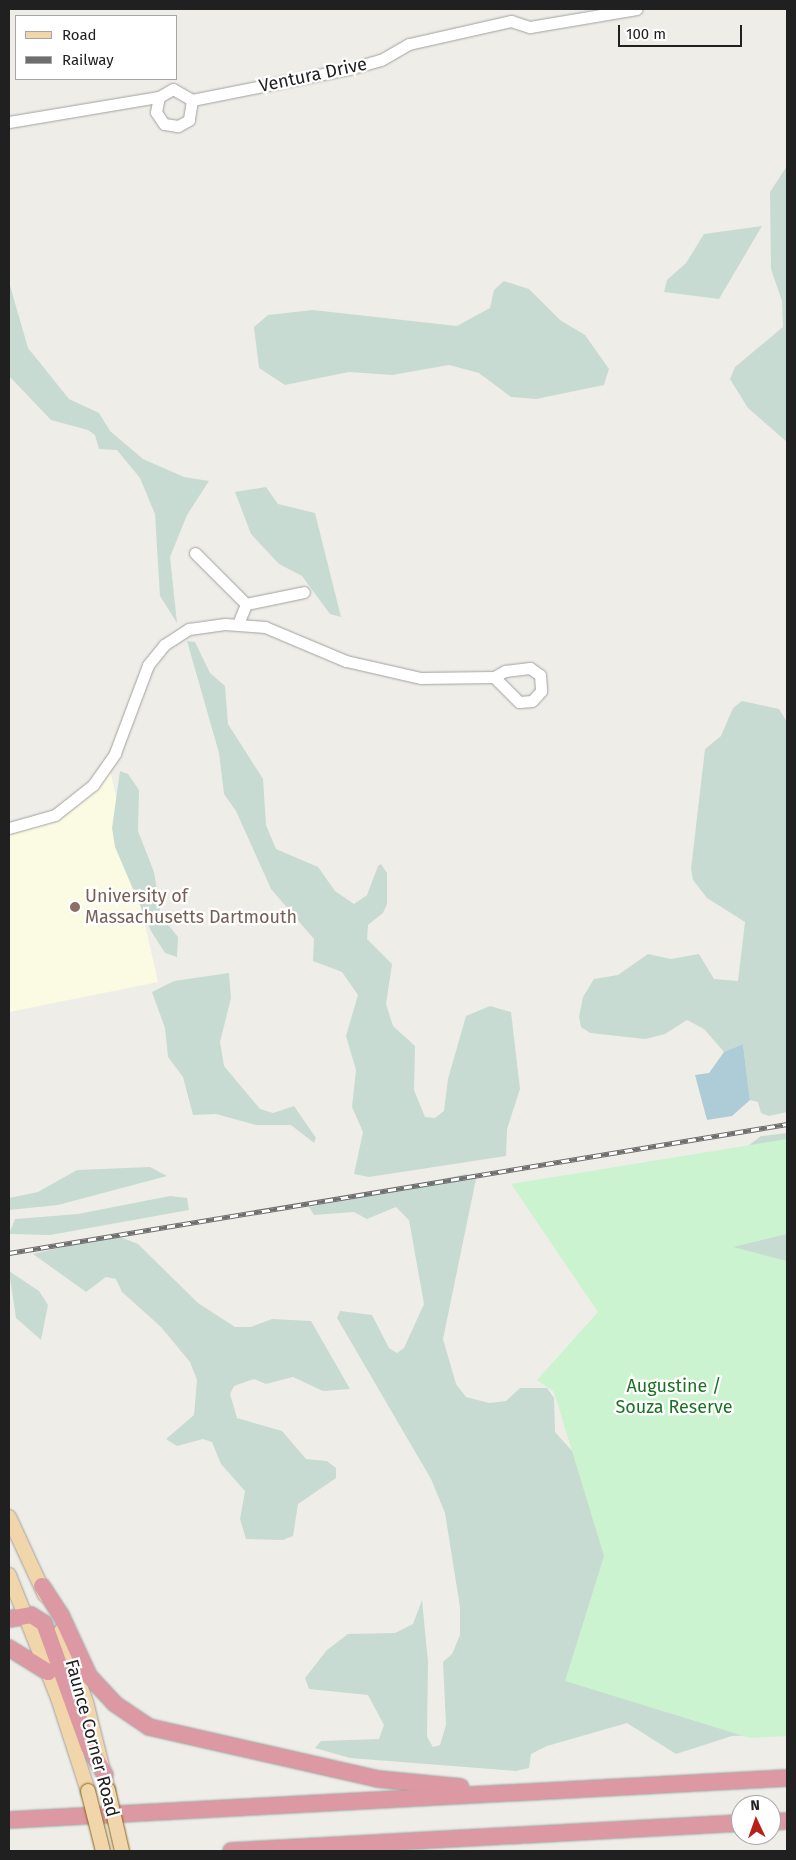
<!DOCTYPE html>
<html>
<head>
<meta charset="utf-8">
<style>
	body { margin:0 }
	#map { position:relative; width:796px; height:1860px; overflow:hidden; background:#efede8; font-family:"Fira Sans",sans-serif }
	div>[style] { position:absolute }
	.education>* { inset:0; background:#fbfbe4 }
	.wetland>* { inset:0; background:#c7dbd2 }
	.park>* { inset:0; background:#cbf3cf }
	.water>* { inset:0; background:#aeccd7 }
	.roads { filter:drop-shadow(0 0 1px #a1a1a1) drop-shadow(0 0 1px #a1a1a1) }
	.minor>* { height:11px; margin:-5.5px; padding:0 5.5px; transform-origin:5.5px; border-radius:5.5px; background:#fff }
	.major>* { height:14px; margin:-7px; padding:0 7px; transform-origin:7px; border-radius:7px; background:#f1d5ab }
	.highway>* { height:16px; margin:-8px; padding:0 8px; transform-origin:8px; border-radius:8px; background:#dd99a3 }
	.rail>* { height:4.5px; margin-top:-2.25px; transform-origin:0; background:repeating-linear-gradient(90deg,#fff 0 8px,#6e6e6e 0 16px); box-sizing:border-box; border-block:1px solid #6e6e6e }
	.bridges { filter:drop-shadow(0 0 1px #896613) drop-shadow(0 0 1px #896613) }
	.major-bridge>* { height:14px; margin:-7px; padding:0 7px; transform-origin:7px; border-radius:7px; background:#f1d5ab }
	.dots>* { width:14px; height:14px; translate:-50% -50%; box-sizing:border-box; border:2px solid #fff; border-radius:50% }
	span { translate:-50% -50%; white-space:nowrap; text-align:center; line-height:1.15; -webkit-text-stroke:4.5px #fff; paint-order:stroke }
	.street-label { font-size:18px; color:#202020 }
	.education-label { font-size:18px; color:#785e54 }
	.left { translate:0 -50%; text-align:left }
	.park-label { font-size:18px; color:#1a7224 }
	.frame { position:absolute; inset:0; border:10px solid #202020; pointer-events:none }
	.legend { position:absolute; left:15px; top:15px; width:162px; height:65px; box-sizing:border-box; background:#fff; border:1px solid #a6a6a6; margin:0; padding:6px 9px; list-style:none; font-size:15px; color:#202020 }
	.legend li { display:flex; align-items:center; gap:10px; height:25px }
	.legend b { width:25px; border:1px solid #a6a6a6 }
	.north { position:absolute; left:731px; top:1795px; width:50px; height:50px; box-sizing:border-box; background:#fff; border:1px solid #a6a6a6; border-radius:50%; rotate:357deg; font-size:14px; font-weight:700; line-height:20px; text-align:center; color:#202020 }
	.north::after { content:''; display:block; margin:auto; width:18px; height:22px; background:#b71f19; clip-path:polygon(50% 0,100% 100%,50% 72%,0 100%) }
	.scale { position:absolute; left:618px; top:25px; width:124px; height:22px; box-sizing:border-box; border:2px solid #202020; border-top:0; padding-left:6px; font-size:15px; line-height:18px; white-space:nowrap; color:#202020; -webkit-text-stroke:4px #fff; paint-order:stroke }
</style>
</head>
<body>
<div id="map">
	<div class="education">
		<div style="clip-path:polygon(110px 770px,158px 982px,9px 1012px,9px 831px,51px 821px,75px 808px)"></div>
	</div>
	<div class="wetland">
		<div style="clip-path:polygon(787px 166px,787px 442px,748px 408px,730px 379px,735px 367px,783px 327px,782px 301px,771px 269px,770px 192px)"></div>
		<div style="clip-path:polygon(762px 226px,719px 299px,664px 292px,667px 280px,686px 263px,704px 234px)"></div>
		<div style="clip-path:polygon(504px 281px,529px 289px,560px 320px,585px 335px,609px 369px,604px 385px,536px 399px,511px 397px,479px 373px,449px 365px,392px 375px,349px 372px,285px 385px,259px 368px,254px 327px,268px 315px,313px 310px,457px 326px,490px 308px,494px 290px)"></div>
		<div style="clip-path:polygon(9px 282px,28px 348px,69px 399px,99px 413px,110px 431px,143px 459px,184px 477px,209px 481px,187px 515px,170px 557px,177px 623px,160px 596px,155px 514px,140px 478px,117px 450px,99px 449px,95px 435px,88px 430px,51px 420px,9px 376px)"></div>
		<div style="clip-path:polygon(266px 487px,278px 504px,315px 513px,341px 617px,330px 614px,302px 576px,279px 564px,251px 534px,235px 492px)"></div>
		<div style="clip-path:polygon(187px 641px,195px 642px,210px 673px,225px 686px,228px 724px,263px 779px,266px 825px,276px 849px,318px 867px,335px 891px,354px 904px,367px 895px,378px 866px,381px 864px,387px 873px,387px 904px,383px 913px,368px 925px,367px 939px,392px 964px,386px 1004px,393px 1026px,415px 1046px,414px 1090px,425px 1117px,435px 1118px,444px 1111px,448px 1079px,466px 1016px,490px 1006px,511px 1012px,520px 1089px,507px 1129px,506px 1156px,369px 1177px,354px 1174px,363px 1132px,352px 1107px,356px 1070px,346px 1036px,358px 995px,342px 972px,313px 961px,314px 939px,271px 889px,236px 811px,224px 794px,219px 753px)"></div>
		<div style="clip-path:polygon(742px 701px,779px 709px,787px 722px,787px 1112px,769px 1116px,761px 1113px,758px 1102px,750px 1100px,743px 1044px,724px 1052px,704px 1029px,687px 1020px,665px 1034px,645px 1039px,590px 1033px,581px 1027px,579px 1017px,583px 997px,594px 979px,618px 975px,648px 954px,671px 959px,699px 954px,714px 979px,738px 981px,745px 922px,707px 898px,693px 880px,691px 869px,705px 749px,721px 736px,733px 708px)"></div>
		<div style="clip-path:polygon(120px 771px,128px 774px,139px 790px,138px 831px,154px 872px,161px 916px,178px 937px,177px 957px,165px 953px,151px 931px,115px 847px,112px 828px)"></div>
		<div style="clip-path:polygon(229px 973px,231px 998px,220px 1042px,224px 1066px,260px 1109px,273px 1113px,294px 1106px,316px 1138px,314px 1143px,291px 1125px,256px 1125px,216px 1114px,193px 1115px,183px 1077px,168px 1057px,165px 1028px,152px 992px,174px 981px)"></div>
		<div style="clip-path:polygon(787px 1133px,787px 1734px,732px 1736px,676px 1754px,627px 1723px,547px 1746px,531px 1754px,529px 1768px,516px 1771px,350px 1758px,315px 1748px,321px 1741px,379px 1739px,384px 1725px,368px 1695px,309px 1689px,305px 1678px,327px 1650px,348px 1634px,395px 1633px,413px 1624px,422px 1600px,428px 1662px,427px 1737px,433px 1747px,440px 1745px,446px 1725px,443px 1662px,452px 1654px,460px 1635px,460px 1607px,445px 1513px,431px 1479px,337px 1318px,340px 1311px,372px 1315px,389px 1348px,397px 1353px,404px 1348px,424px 1304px,409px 1220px,396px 1207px,367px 1219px,354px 1212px,314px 1215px,309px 1207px,466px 1174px,476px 1179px,443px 1339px,456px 1384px,466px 1397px,489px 1403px,506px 1401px,520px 1388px,547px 1388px,554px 1398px,555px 1432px,580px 1460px,734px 1255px,733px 1240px,748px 1146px,761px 1136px)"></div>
		<div style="clip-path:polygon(150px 1167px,167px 1176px,58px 1205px,9px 1210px,9px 1198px,38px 1192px,77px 1170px)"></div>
		<div style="clip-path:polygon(170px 1196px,187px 1198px,189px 1210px,50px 1235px,9px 1234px,15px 1219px,78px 1214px)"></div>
		<div style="clip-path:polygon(115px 1235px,138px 1244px,198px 1303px,235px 1327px,251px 1327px,272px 1319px,311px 1321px,350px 1389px,323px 1391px,293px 1377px,266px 1384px,254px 1379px,234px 1386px,230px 1394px,237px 1418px,282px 1431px,306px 1459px,327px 1461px,336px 1468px,336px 1478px,298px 1504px,293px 1536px,283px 1540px,246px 1539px,240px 1519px,245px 1491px,221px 1464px,212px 1442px,203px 1439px,177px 1446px,166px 1439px,194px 1415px,197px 1380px,190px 1362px,161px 1327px,122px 1292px,116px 1279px,106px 1277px,86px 1292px,33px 1254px)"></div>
		<div style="clip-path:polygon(9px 1271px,39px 1291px,48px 1305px,41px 1340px,16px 1318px)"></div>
	</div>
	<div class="park">
		<div style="clip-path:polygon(787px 1139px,787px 1234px,733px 1247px,787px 1261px,787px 1736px,750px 1738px,565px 1681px,604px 1556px,554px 1392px,537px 1380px,598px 1312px,511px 1184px)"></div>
	</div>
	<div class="water">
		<div style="clip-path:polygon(743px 1044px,750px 1100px,732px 1116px,707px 1120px,695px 1075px,709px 1073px,724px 1052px)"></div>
	</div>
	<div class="roads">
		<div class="minor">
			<div style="left:192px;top:100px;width:160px;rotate:-11.2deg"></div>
			<div style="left:349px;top:69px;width:33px;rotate:-16deg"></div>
			<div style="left:381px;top:60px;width:32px;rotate:-30deg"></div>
			<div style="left:409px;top:44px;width:105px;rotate:-12.7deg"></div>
			<div style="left:511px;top:21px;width:20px;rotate:18deg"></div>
			<div style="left:530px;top:27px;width:108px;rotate:-9.6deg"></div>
			<div style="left:9px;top:122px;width:152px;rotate:-9.5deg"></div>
			<div style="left:159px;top:97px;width:16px;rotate:-30deg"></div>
			<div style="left:173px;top:89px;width:22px;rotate:30deg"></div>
			<div style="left:192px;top:100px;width:20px;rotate:99deg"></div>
			<div style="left:189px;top:120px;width:13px;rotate:151deg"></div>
			<div style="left:178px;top:126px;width:14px;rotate:-172deg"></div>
			<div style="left:164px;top:124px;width:14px;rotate:-124deg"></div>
			<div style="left:156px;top:112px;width:15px;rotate:-79deg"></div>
			<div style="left:195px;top:553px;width:72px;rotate:45deg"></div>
			<div style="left:238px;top:624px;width:22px;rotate:-68deg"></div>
			<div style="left:246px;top:604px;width:59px;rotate:-11.7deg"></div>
			<div style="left:9px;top:828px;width:48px;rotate:-15.8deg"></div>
			<div style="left:55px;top:815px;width:48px;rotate:-38.3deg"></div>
			<div style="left:93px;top:785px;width:39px;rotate:-55deg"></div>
			<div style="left:115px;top:753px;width:94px;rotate:-69.4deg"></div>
			<div style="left:148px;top:665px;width:26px;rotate:-51deg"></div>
			<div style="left:164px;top:645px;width:30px;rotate:-33deg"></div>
			<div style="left:189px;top:629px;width:36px;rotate:-8deg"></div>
			<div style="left:225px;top:624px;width:40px;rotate:4.3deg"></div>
			<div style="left:265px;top:627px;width:88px;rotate:22.8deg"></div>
			<div style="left:346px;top:661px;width:77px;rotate:12.8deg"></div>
			<div style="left:421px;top:678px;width:73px;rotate:-0.8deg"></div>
			<div style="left:494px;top:677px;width:13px;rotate:-29deg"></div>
			<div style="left:505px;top:671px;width:25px;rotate:-7deg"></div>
			<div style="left:530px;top:668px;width:12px;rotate:35deg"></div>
			<div style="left:540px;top:675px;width:16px;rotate:86deg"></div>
			<div style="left:541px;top:691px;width:13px;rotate:132deg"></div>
			<div style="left:532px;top:701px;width:13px;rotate:176deg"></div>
			<div style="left:519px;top:702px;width:35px;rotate:-135deg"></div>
		</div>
		<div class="major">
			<div style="left:9px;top:1517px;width:86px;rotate:65.2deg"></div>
			<div style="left:9px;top:1575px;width:132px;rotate:68.3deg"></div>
			<div style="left:58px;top:1698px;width:98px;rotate:72.1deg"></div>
			<div style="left:61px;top:1631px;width:75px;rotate:70.6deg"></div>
			<div style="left:86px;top:1702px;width:91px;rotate:76deg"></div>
		</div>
		<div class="highway">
			<div style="left:42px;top:1586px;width:35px;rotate:57deg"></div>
			<div style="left:61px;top:1615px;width:67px;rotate:65.3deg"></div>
			<div style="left:89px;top:1676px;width:38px;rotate:47deg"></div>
			<div style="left:115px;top:1704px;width:41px;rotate:34.1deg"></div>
			<div style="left:149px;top:1727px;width:235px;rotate:12.8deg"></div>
			<div style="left:378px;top:1779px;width:83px;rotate:5.5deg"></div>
			<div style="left:9px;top:1619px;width:22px;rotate:-10deg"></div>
			<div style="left:31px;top:1615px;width:15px;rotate:32deg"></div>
			<div style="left:44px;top:1623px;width:132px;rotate:70.1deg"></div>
			<div style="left:89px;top:1747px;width:32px;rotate:60deg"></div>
			<div style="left:9px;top:1648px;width:46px;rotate:31.6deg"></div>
			<div style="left:9px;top:1820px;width:779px;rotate:-3.09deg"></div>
			<div style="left:771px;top:1822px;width:16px;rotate:-4deg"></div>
			<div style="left:231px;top:1851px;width:511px;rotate:-3.14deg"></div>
		</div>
	</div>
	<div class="rail">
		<div style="left:9px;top:1253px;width:789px;rotate:-9.41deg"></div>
	</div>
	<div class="bridges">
		<div class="major-bridge">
			<div style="left:108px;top:1790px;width:63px;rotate:77.1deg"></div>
			<div style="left:88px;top:1791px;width:62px;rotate:76deg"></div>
		</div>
	</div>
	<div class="dots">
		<div style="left:75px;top:907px;background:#8d6e63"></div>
	</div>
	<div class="street-label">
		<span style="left:313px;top:75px;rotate:-12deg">Ventura Drive</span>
		<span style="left:92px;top:1738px;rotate:75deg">Faunce Corner Road</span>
	</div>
	<div class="education-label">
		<span class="left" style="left:85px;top:907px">University of<br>Massachusetts Dartmouth</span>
	</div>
	<div class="park-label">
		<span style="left:674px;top:1397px">Augustine /<br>Souza Reserve</span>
	</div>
	<div class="frame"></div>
	<ul class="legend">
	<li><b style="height:6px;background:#f1d5ab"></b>Road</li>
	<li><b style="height:6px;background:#6e6e6e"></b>Railway</li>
	</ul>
	<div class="north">N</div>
	<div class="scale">100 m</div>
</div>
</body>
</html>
